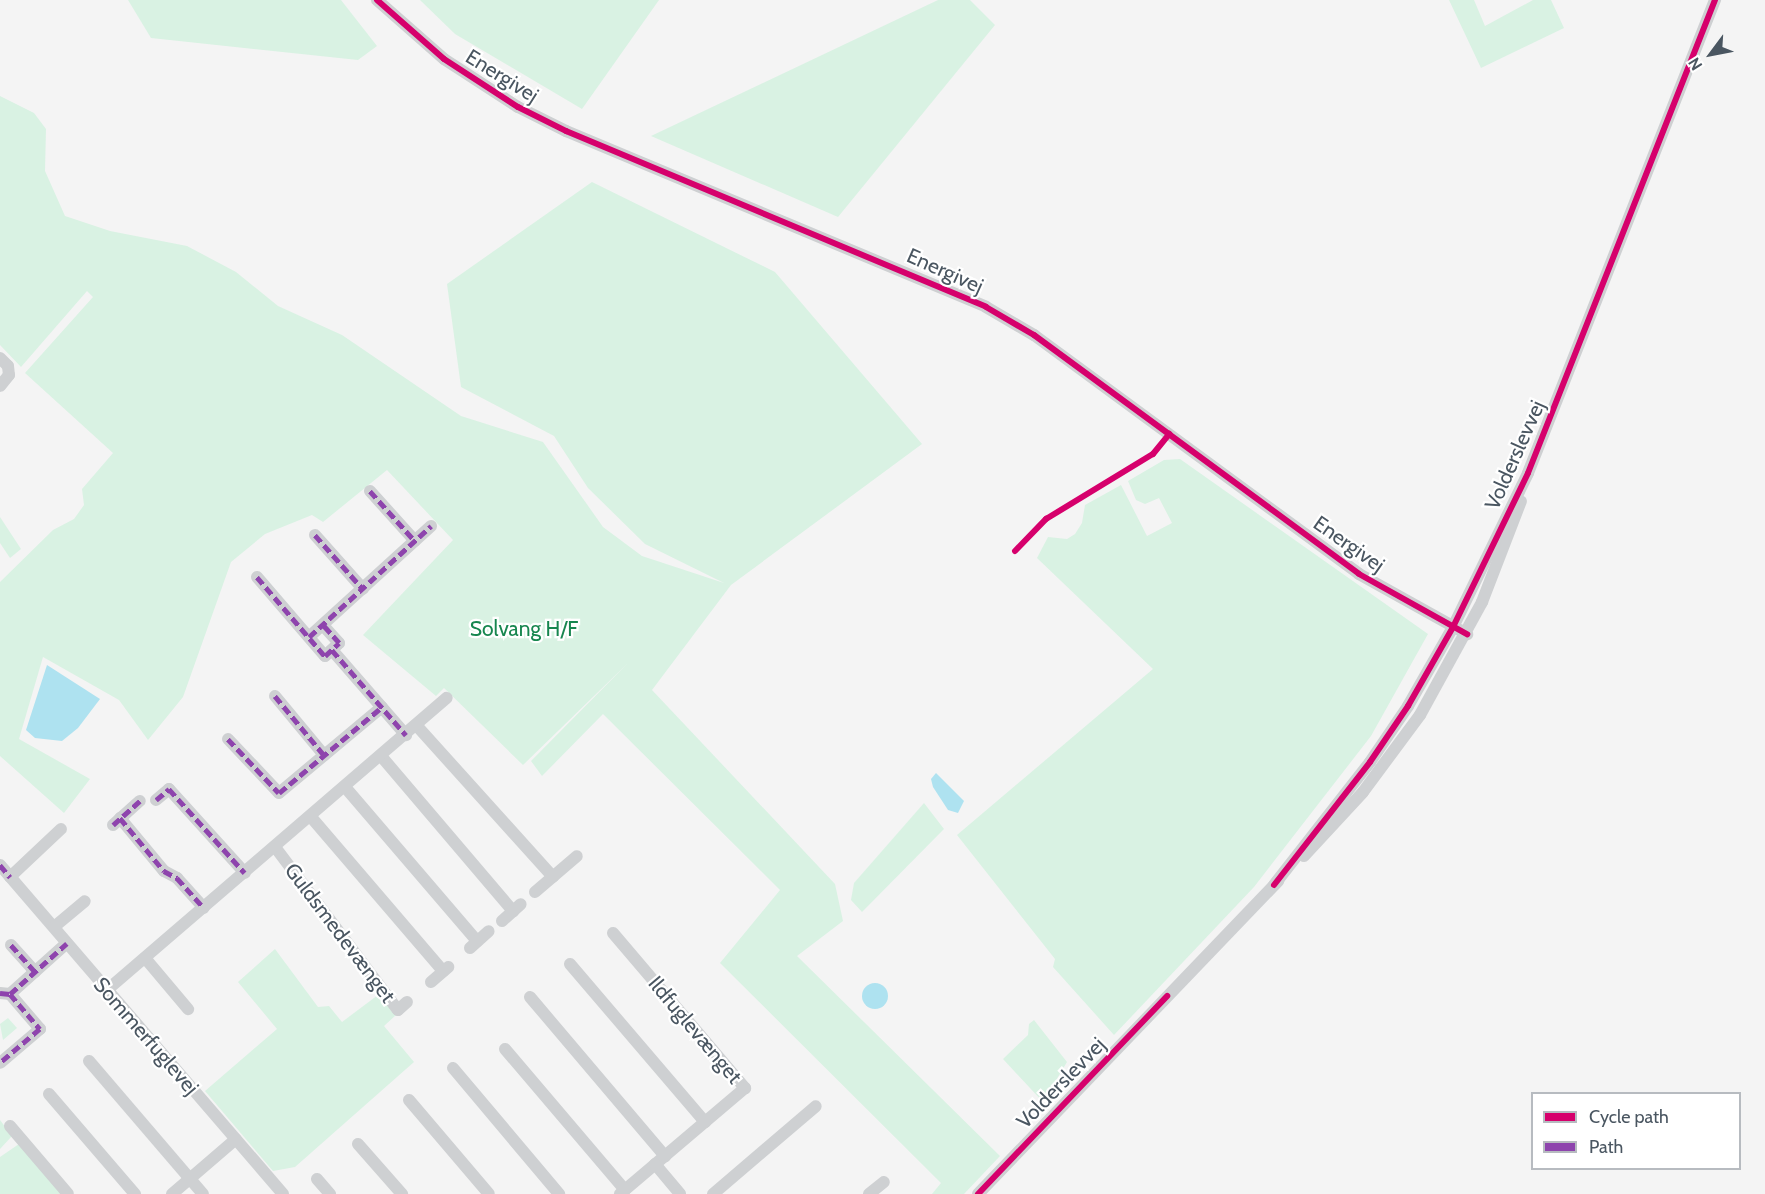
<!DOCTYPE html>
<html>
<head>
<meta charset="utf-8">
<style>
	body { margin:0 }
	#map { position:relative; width:1765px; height:1194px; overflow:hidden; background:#f4f4f4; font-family:Cabin,sans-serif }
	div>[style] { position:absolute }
	.green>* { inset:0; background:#d9f2e3 }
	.water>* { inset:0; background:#aee2f0 }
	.round { border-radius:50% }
	.minor>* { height:12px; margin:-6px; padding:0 6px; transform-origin:6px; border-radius:6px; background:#ced0d2 }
	.quiet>* { height:4.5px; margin-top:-2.25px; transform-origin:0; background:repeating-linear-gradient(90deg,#8e44ad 0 9px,transparent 0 13.5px) }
	.cycleway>* { height:6px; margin:-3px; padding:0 3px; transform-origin:3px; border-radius:3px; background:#d6006c }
	span { translate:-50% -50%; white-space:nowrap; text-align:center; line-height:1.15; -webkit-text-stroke:4.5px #fff; paint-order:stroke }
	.street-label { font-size:21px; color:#4a5661 }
	.park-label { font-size:21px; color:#17864f }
	.legend { position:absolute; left:1531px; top:1092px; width:210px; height:78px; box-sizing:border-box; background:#fff; border:2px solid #b7bbc0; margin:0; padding:8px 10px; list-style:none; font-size:18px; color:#4a5661 }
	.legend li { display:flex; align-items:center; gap:12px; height:30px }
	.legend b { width:30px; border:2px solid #b7bbc0 }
	.north { position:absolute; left:1681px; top:24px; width:60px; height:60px; -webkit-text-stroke:4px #fff; paint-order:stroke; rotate:238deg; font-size:16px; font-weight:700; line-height:24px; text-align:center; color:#4a5661 }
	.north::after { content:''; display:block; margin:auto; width:21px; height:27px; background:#4a5661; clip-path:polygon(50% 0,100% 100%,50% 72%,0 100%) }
</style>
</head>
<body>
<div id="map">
	<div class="green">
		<div style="clip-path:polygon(128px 0,341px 0,377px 46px,358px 60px,151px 38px)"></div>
		<div style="clip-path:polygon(420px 0,659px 0,582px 109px,455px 34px)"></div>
		<div style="clip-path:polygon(938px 0,970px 0,995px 25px,838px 217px,651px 136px)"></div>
		<div style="clip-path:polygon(1449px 0,1474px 0,1485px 26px,1533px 0,1551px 0,1564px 28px,1481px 68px)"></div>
		<div style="clip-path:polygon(0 96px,34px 113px,46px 129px,45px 171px,65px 216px,110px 231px,187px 246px,236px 272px,278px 306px,342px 335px,461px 416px,543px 442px,603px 527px,642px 556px,724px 583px,645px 544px,588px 488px,554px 436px,461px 387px,447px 284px,592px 182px,775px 272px,922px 444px,731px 585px,652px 690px,835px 884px,843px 921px,797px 956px,1000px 1156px,964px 1194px,932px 1194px,941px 1183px,720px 963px,780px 890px,603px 714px,542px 776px,531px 761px,628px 663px,523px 765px,444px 688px,436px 696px,363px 635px,453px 540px,387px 470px,323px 522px,312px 515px,265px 534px,231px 562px,183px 697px,148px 740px,119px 700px,43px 657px,19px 739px,90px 779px,64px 813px,0 756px,0 582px,53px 530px,74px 519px,84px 505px,82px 489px,113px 453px,25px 373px,93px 297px,87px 291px,21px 367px,0 345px)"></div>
		<div style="clip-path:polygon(1180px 459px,1428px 634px,1371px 736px,1254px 887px,1114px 1035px,1053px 967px,1055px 959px,957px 835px,1153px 669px,1037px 558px,1048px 537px,1067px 539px,1075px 534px,1082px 523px,1085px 505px,1121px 485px,1147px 536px,1172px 523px,1159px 498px,1145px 504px,1136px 500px,1128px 481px,1164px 460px)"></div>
		<div style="clip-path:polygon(0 517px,21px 549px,10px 558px,0 543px)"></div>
		<div style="clip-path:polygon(924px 803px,944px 829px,862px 912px,851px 900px,854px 883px)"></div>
		<div style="clip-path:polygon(275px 949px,318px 1007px,329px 1006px,342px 1022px,378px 995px,396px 1015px,384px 1026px,414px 1062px,295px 1167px,273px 1171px,205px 1091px,277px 1029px,238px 982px)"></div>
		<div style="clip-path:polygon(8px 1018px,17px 1028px,3px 1040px,0 1024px)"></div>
		<div style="clip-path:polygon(1034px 1020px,1067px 1062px,1043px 1102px,1003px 1059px,1028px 1035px,1029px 1024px)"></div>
		<div style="clip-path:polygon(0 1120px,12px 1136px,0 1149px)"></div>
		<div style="clip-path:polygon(19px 1144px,62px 1194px,0 1194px,0 1157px)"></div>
	</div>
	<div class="water">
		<div style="clip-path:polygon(47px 665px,100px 699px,78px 728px,62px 741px,35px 738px,26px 730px)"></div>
		<div style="clip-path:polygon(936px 773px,964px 801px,958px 813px,948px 810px,933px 787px,931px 779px)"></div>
		<div class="round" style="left:862px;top:983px;width:26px;height:26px"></div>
	</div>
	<div class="minor">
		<div style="left:377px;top:0;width:89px;rotate:41.4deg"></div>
		<div style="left:444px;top:59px;width:88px;rotate:33deg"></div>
		<div style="left:518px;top:107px;width:54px;rotate:26.6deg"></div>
		<div style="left:566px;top:131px;width:455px;rotate:22.7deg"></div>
		<div style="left:986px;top:307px;width:56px;rotate:30.3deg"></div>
		<div style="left:1034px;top:335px;width:403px;rotate:36.3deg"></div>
		<div style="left:1359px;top:574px;width:124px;rotate:29.1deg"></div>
		<div style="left:0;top:358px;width:11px;rotate:45deg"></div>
		<div style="left:8px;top:366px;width:9px;rotate:84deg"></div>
		<div style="left:9px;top:375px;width:14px;rotate:129deg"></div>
		<div style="left:370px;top:491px;width:67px;rotate:48deg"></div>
		<div style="left:315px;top:535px;width:72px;rotate:48.4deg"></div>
		<div style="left:257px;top:577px;width:104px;rotate:49.3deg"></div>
		<div style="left:325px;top:656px;width:19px;rotate:-43deg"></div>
		<div style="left:339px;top:643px;width:24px;rotate:-132deg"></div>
		<div style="left:309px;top:637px;width:165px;rotate:-42.3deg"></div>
		<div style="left:332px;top:650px;width:113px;rotate:49deg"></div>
		<div style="left:275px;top:696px;width:77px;rotate:50.3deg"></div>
		<div style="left:417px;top:726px;width:203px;rotate:48deg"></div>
		<div style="left:228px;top:739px;width:74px;rotate:46.6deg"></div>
		<div style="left:279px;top:793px;width:134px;rotate:-39.9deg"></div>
		<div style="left:381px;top:756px;width:204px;rotate:49.6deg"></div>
		<div style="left:345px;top:787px;width:203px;rotate:49.4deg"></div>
		<div style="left:156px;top:800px;width:17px;rotate:-40deg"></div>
		<div style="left:169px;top:789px;width:113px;rotate:47.9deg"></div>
		<div style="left:311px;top:817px;width:203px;rotate:49.4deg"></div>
		<div style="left:120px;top:818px;width:69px;rotate:50.3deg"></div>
		<div style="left:164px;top:871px;width:15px;rotate:28deg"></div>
		<div style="left:177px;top:878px;width:40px;rotate:48deg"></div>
		<div style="left:113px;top:825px;width:36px;rotate:-42deg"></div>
		<div style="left:275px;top:847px;width:204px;rotate:53deg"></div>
		<div style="left:398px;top:1010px;width:12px;rotate:-42deg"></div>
		<div style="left:1304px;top:856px;width:87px;rotate:-47.3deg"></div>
		<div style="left:1363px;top:792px;width:96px;rotate:-53.5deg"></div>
		<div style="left:1420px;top:715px;width:129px;rotate:-61.2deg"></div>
		<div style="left:1482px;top:602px;width:108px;rotate:-68.9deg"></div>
		<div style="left:0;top:865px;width:434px;rotate:49.3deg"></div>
		<div style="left:10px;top:877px;width:70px;rotate:-43.3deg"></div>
		<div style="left:1274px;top:885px;width:156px;rotate:-52deg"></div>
		<div style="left:1370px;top:762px;width:68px;rotate:-55.8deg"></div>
		<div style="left:1408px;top:706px;width:91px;rotate:-60.3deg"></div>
		<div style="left:1453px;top:627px;width:171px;rotate:-64deg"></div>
		<div style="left:1528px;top:473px;width:509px;rotate:-68.43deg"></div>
		<div style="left:535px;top:892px;width:55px;rotate:-40.6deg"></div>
		<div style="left:502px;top:921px;width:25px;rotate:-42deg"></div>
		<div style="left:54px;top:927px;width:40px;rotate:-40deg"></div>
		<div style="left:613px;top:933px;width:204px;rotate:49.6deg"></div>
		<div style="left:745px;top:1088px;width:164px;rotate:139.7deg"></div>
		<div style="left:11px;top:945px;width:36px;rotate:48deg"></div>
		<div style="left:470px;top:948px;width:25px;rotate:-42deg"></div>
		<div style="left:145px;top:958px;width:67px;rotate:49.9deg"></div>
		<div style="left:570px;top:964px;width:208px;rotate:49.5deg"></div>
		<div style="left:431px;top:982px;width:23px;rotate:-41deg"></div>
		<div style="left:107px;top:990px;width:448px;rotate:-40.7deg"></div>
		<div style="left:0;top:993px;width:10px;rotate:6deg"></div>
		<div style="left:10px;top:994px;width:46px;rotate:49.4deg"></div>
		<div style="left:40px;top:1029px;width:52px;rotate:139.6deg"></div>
		<div style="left:10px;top:994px;width:76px;rotate:-41.8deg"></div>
		<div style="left:530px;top:997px;width:209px;rotate:49.7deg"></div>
		<div style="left:505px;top:1049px;width:185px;rotate:49.6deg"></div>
		<div style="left:89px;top:1061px;width:175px;rotate:49.4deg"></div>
		<div style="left:453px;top:1068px;width:165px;rotate:49.9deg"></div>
		<div style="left:49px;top:1094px;width:132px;rotate:49.3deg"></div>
		<div style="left:409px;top:1100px;width:123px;rotate:49.6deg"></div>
		<div style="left:10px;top:1126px;width:89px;rotate:49.5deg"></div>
		<div style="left:358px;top:1144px;width:67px;rotate:48.7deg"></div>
		<div style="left:655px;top:1164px;width:39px;rotate:50deg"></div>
		<div style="left:317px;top:1179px;width:20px;rotate:49deg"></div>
		<div style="left:172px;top:1194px;width:84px;rotate:-40.7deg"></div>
		<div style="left:713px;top:1194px;width:135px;rotate:-40.5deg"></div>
		<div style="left:869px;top:1194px;width:19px;rotate:-39deg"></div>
		<div style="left:978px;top:1194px;width:434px;rotate:-46.2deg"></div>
	</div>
	<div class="quiet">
		<div style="left:370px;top:491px;width:67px;rotate:48deg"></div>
		<div style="left:315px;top:535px;width:72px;rotate:48.4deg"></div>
		<div style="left:257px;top:577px;width:104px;rotate:49.3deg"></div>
		<div style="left:325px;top:656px;width:19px;rotate:-43deg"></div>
		<div style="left:339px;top:643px;width:24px;rotate:-132deg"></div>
		<div style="left:309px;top:637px;width:165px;rotate:-42.3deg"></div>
		<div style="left:332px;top:650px;width:113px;rotate:49deg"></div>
		<div style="left:275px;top:696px;width:77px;rotate:50.3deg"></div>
		<div style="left:228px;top:739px;width:74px;rotate:46.6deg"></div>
		<div style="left:279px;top:793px;width:134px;rotate:-39.9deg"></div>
		<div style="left:156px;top:800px;width:17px;rotate:-40deg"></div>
		<div style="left:169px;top:789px;width:113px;rotate:47.9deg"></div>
		<div style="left:120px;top:818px;width:69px;rotate:50.3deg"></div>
		<div style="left:164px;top:871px;width:15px;rotate:28deg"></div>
		<div style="left:177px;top:878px;width:40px;rotate:48deg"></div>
		<div style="left:113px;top:825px;width:36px;rotate:-42deg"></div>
		<div style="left:0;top:865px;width:16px;rotate:50deg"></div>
		<div style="left:11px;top:945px;width:36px;rotate:48deg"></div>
		<div style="left:0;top:993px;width:10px;rotate:6deg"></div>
		<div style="left:10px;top:994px;width:46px;rotate:49.4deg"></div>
		<div style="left:40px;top:1029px;width:52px;rotate:139.6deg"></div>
		<div style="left:10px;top:994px;width:76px;rotate:-41.8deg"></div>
	</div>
	<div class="cycleway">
		<div style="left:377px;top:0;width:89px;rotate:41.4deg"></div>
		<div style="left:444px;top:59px;width:88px;rotate:33deg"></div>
		<div style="left:518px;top:107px;width:54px;rotate:26.6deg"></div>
		<div style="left:566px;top:131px;width:455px;rotate:22.7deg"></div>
		<div style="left:986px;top:307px;width:56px;rotate:30.3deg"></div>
		<div style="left:1034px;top:335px;width:403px;rotate:36.3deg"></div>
		<div style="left:1359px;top:574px;width:124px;rotate:29.1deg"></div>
		<div style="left:1015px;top:551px;width:45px;rotate:-45.9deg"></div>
		<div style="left:1046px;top:519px;width:125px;rotate:-31.3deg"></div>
		<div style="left:1153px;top:454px;width:26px;rotate:-51deg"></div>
		<div style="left:1274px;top:885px;width:156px;rotate:-52deg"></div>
		<div style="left:1370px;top:762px;width:68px;rotate:-55.8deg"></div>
		<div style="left:1408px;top:706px;width:91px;rotate:-60.3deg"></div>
		<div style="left:1453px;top:627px;width:171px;rotate:-64deg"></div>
		<div style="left:1528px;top:473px;width:509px;rotate:-68.43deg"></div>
		<div style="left:978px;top:1194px;width:274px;rotate:-46.3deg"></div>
	</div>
	<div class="street-label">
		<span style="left:502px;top:76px;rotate:32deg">Energivej</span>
		<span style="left:945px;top:271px;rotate:24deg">Energivej</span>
		<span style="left:1515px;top:455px;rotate:-66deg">Volderslevvej</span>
		<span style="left:1349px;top:544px;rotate:35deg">Energivej</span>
		<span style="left:340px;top:933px;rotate:53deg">Guldsmedevænget</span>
		<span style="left:695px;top:1030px;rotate:50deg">Ildfuglevænget</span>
		<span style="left:146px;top:1036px;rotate:49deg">Sommerfuglevej</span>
		<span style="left:1061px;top:1083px;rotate:-46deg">Volderslevvej</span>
	</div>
	<div class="park-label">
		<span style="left:524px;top:629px">Solvang H/F</span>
	</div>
	<ul class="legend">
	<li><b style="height:8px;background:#d6006c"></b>Cycle path</li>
	<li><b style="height:8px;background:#8e44ad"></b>Path</li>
	</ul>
	<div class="north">N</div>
</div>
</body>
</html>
